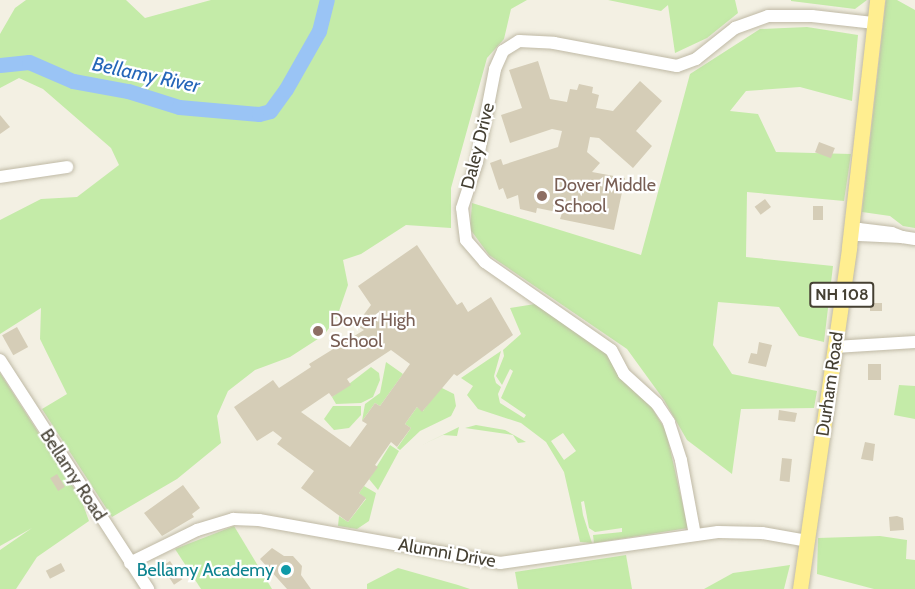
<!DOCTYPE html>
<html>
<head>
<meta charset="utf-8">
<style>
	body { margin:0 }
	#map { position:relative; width:915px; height:589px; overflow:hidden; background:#f3f0e3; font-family:Cabin,sans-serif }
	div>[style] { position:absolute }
	.green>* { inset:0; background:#c4eba8 }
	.river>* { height:15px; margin:-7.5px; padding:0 7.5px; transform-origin:7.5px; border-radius:7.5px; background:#9ac4f5 }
	.building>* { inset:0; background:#d5cdb7; transform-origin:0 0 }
	.roads { filter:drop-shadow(0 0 2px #bfb9a5) drop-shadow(0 0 2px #bfb9a5) }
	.minor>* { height:12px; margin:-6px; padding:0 6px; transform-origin:6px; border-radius:6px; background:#fff }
	.major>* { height:15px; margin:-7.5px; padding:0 7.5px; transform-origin:7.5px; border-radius:7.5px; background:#ffee90 }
	.dots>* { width:16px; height:16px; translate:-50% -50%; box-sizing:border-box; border:3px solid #fff; border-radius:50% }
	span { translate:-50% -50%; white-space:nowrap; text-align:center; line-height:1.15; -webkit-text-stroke:4.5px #fff; paint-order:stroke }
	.shield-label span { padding:2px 4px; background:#fff; border:2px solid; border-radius:4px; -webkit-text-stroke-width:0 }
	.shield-label { font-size:16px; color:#454033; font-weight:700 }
	.street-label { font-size:18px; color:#454033 }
	.education-label { font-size:18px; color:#785e54 }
	.left { translate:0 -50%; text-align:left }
	.culture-label { font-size:18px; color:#0d838f }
	.right { translate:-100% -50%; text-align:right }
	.water-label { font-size:20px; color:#2566b8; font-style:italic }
</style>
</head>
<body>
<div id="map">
	<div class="green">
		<div style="clip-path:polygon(26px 0,126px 0,145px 18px,211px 0,527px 0,511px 9px,504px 39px,487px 58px,451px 188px,451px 228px,406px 225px,361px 254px,343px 260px,348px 285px,337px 317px,324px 335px,290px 357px,255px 370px,228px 391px,217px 416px,221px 443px,177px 479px,112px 517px,42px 409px,67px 394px,40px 339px,41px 308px,0 334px,0 220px,41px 199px,77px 197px,119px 165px,111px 148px,43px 89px,19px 78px,0 88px,0 34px,15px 8px)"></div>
		<div style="clip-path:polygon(608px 0,735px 0,738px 13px,707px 38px,675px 53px,668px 5px,661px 11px)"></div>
		<div style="clip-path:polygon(867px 0,855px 9px,791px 1px,791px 0)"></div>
		<div style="clip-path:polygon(886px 0,897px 0,915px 10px,915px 228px,903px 226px,890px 216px,862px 212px)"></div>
		<div style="clip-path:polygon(807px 27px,858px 35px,852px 101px,800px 87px,746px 91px,730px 111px,758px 114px,776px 152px,851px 154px,844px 201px,747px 192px,746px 257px,833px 266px,824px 342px,799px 336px,779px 307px,718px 302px,713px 345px,732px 374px,817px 391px,814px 408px,741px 409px,732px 474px,687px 440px,664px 400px,627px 349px,489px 255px,470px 229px,472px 203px,641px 255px,690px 74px,760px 29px)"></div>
		<div style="clip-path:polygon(evenodd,535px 304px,604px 350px,649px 403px,666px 431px,688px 528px,594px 543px,593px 535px,622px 532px,622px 528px,595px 532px,589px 528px,584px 501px,581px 502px,583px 515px,592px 543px,580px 542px,564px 472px,546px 442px,521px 423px,478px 409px,467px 395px,473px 386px,461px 378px,501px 351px,494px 376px,496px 383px,501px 387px,498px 394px,500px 403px,524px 418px,526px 415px,501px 398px,513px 371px,510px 369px,502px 385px,496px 376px,504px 356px,503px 350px,521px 334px,510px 308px,535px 304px,563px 433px,576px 451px,564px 460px,551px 441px,563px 433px)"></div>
		<div style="clip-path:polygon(386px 362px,403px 374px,380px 406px,375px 403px,362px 421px,365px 404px,380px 393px)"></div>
		<div style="clip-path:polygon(371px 367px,379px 373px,380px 380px,373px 397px,361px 403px,336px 404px,332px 397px)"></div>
		<div style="clip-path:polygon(0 373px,81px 499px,89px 521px,37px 557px,16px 589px,0 589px,0 550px,32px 528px,0 546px)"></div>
		<div style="clip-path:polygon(899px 385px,915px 386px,915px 419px,894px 415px)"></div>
		<div style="clip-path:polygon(440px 387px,454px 394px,456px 406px,451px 416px,420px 431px,400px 450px,397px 448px,411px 428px,405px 424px,417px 407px,423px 411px)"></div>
		<div style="clip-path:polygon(333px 406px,361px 406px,361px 415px,349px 428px,334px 430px,324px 419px)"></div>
		<div style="clip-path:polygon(476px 425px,505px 430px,526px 442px,518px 443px,513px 435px,465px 428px)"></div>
		<div style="clip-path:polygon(459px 427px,457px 436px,443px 435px,420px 446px)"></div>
		<div style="clip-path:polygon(390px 445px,399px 451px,378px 490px,369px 479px)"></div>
		<div style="clip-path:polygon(364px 486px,376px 493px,369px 521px,357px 529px,338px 526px,339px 516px,348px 522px,366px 499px,359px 493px)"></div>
		<div style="clip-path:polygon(234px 526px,272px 589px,201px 589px,175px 549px)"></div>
		<div style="clip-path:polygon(880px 536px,907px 540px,906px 559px,915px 560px,915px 589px,874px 589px,817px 574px,818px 538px)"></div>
		<div style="clip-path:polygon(626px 555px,632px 589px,518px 589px,515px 572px)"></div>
		<div style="clip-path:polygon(790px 565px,784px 589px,704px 589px,733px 573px)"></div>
		<div style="clip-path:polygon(398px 568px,458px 585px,470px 589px,367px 589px,367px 584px)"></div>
	</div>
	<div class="river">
		<div style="left:0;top:65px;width:29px;rotate:-6deg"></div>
		<div style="left:29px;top:62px;width:48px;rotate:23.4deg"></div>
		<div style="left:73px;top:81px;width:56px;rotate:10.3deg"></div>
		<div style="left:128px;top:91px;width:53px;rotate:17.4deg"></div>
		<div style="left:179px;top:107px;width:80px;rotate:5deg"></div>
		<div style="left:259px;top:114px;width:11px;rotate:-15deg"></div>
		<div style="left:270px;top:111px;width:27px;rotate:-54deg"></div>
		<div style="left:286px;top:89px;width:67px;rotate:-60.4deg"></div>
		<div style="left:319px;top:31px;width:32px;rotate:-76deg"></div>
	</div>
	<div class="building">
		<div style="clip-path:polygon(538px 61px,550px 99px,567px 102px,570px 89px,577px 90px,579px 84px,593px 87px,592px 93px,599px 95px,596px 108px,613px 111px,640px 81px,662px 101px,636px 131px,652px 146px,633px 168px,599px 138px,590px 137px,587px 152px,600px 163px,592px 172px,625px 178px,614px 230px,560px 219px,562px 213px,537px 208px,536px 213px,520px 209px,518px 195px,507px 199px,503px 188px,499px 190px,490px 163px,501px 159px,503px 165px,558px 147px,562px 131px,552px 129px,510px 143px,501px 115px,522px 108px,509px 70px)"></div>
		<div style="clip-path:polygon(0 115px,10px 127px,0 134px)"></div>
		<div style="left:819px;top:142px;width:17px;height:11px;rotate:21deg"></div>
		<div style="left:765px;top:199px;width:10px;height:13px;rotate:53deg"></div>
		<div style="left:813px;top:206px;width:10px;height:14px"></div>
		<div style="clip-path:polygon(evenodd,417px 245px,457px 305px,462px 302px,468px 312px,491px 297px,513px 335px,457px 376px,454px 374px,422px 412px,417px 407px,405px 424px,411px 428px,397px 447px,391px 442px,375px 465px,378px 467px,359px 493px,366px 498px,348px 522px,301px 488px,314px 471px,277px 444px,282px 438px,273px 431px,257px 441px,234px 407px,273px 380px,279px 388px,311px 367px,309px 364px,364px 330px,356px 325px,371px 305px,358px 286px,417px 245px,391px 350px,410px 364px,380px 406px,375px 403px,362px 421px,367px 424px,350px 447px,301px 412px,329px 393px,332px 397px,351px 385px,347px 379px,391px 350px)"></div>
		<div style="left:870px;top:303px;width:12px;height:8px"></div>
		<div style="left:17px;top:327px;width:23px;height:17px;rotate:61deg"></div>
		<div style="clip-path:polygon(759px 342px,772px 345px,766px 367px,748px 363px,751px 353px,757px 354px)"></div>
		<div style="left:868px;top:364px;width:13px;height:16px"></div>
		<div style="clip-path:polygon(779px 410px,797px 413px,795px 422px,778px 420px)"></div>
		<div style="clip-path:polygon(865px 442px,875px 444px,873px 461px,861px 459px)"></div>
		<div style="left:782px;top:458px;width:10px;height:23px;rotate:6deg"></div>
		<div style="left:57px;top:474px;width:15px;height:8px;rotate:58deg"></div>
		<div style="clip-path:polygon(183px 485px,200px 508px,192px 514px,194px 517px,162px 536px,144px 513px)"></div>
		<div style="clip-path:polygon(897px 516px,903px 518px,904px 530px,890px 531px,889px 517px)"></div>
		<div style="clip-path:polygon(272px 548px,284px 556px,293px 556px,302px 566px,301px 575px,311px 589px,287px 589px,260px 559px)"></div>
		<div style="left:170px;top:561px;width:22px;height:10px;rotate:56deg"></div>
		<div style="left:61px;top:563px;width:9px;height:17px;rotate:63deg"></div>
	</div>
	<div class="roads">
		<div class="minor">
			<div style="left:0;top:177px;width:68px;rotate:-8.5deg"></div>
			<div style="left:859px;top:229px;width:33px;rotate:7deg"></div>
			<div style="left:892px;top:233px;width:11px;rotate:22deg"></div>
			<div style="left:902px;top:237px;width:43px;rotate:-177.3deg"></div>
			<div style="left:859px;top:235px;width:9px;rotate:-148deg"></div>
			<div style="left:851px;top:230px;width:8px;rotate:-7deg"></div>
			<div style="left:902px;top:237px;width:13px;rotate:9deg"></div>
			<div style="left:835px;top:347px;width:80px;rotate:-3.6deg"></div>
			<div style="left:0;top:360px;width:273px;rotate:57.1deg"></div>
			<div style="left:695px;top:535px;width:76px;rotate:-100.6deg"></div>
			<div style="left:681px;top:460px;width:40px;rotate:-108deg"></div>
			<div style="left:669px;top:422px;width:22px;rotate:-124deg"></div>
			<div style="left:657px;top:404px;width:45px;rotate:-137.7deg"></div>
			<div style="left:624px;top:374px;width:27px;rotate:-118deg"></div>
			<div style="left:611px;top:350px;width:154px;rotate:-145.1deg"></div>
			<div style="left:485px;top:262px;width:29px;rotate:-131deg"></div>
			<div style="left:466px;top:240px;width:32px;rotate:-97deg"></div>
			<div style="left:462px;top:208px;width:48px;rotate:-71.9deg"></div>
			<div style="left:477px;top:162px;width:95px;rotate:-79deg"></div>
			<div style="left:495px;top:69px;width:20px;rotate:-66deg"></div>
			<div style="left:503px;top:51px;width:19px;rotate:-32deg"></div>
			<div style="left:519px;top:41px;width:35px;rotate:3deg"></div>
			<div style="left:554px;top:43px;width:125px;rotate:10.6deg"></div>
			<div style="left:677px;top:66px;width:20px;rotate:-20deg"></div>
			<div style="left:696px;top:59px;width:50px;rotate:-38.5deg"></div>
			<div style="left:735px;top:28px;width:35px;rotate:-20deg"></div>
			<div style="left:768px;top:16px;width:44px"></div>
			<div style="left:812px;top:16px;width:61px;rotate:6.5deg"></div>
			<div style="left:130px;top:563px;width:75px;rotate:-26.2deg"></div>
			<div style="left:197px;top:530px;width:38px;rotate:-17deg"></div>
			<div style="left:233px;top:519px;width:26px;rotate:2deg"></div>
			<div style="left:259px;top:520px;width:245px;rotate:10.1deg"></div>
			<div style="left:500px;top:563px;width:220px;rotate:-8.1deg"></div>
			<div style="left:718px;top:532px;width:44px;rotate:1.3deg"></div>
			<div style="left:762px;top:533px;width:47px;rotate:9.9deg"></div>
		</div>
		<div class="major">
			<div style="left:800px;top:589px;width:345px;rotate:-81.8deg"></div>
			<div style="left:849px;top:247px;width:249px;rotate:-83.5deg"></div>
		</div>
	</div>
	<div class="dots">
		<div style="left:542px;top:196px;background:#8d6e63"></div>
		<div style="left:318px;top:331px;background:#8d6e63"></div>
		<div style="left:286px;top:570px;background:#0f9aa8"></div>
	</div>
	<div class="shield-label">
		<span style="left:842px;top:295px">NH 108</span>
	</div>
	<div class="street-label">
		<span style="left:478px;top:146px;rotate:-76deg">Daley Drive</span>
		<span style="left:830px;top:384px;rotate:-82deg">Durham Road</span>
		<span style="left:73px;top:475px;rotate:57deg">Bellamy Road</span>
		<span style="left:447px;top:553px;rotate:10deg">Alumni Drive</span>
	</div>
	<div class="education-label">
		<span class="left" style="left:554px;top:196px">Dover Middle<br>School</span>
		<span class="left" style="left:330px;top:331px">Dover High<br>School</span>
	</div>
	<div class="culture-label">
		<span class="right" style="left:274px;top:570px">Bellamy Academy</span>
	</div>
	<div class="water-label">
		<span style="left:146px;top:75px;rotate:12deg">Bellamy River</span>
	</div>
</div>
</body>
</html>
